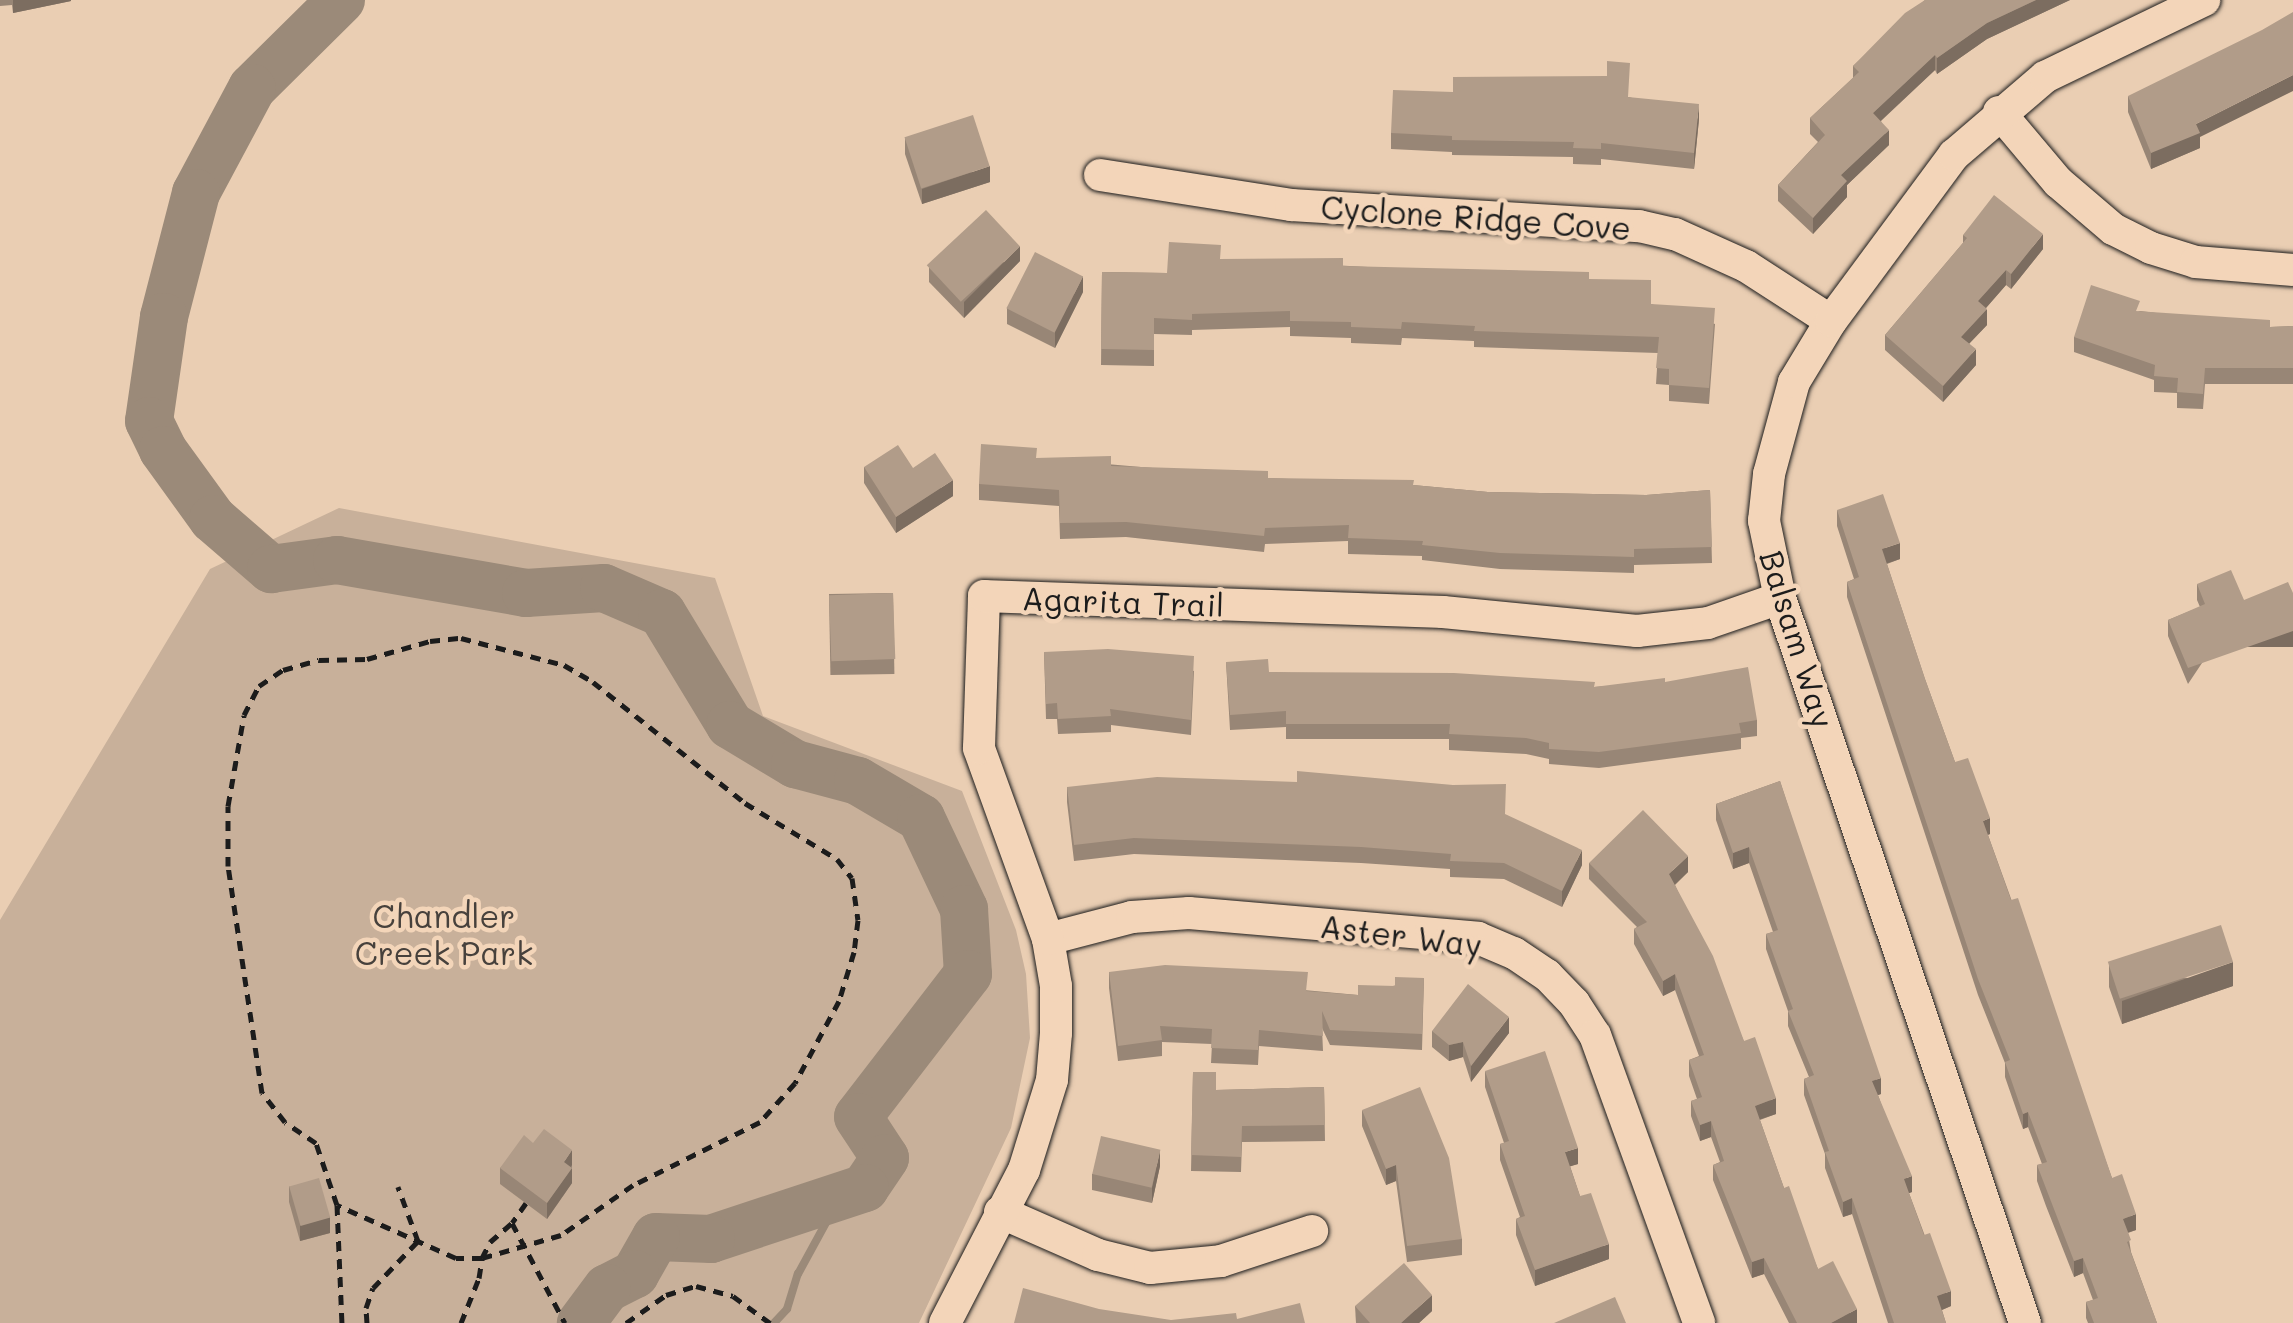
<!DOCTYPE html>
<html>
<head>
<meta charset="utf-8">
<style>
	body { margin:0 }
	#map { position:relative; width:2293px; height:1323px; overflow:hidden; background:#eaceb3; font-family:Mali,sans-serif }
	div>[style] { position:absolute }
	.green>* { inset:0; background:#c8b09a }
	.stream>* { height:8px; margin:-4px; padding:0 4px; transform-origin:4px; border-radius:4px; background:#9b8a79 }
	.river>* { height:48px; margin:-24px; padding:0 24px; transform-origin:24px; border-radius:24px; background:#9b8a79 }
	.path>* { height:5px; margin-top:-2.5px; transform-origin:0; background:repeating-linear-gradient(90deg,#1c1c1c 0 10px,transparent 0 18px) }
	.roads { filter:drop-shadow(0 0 2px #1c1c1c) drop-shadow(0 0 2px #1c1c1c) }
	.minor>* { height:32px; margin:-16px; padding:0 16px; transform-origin:16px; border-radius:16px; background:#f3d5b9 }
	.wall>* { inset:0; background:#988676; transform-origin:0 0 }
	.shaded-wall>* { inset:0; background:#7c6d60; transform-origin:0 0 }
	.building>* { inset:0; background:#b19c89; transform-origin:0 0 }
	span { translate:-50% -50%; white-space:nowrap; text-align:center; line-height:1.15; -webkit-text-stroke:9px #f3d5b9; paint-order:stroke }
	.street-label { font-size:32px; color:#1c1c1c }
	.park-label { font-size:32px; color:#47413c }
</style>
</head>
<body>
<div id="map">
	<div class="green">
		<div style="clip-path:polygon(339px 508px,715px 578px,763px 716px,962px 791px,1016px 930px,1026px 974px,1030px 1038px,1011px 1128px,919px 1323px,0 1323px,0 920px,210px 569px)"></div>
	</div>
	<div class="stream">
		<div style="left:774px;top:1323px;width:19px;rotate:-47deg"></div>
		<div style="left:787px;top:1309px;width:37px;rotate:-73deg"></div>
		<div style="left:798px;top:1274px;width:90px;rotate:-61.4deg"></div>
	</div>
	<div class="river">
		<div style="left:341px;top:0;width:125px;rotate:135.3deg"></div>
		<div style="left:252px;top:88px;width:119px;rotate:118.1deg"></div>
		<div style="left:196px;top:193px;width:128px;rotate:104.5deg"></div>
		<div style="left:164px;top:317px;width:105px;rotate:98.2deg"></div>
		<div style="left:149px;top:421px;width:32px;rotate:64deg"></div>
		<div style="left:163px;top:450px;width:85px;rotate:54.1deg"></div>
		<div style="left:213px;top:519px;width:77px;rotate:40.8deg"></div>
		<div style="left:271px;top:569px;width:67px;rotate:-7.8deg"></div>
		<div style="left:337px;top:560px;width:192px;rotate:9.9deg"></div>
		<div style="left:526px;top:593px;width:78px;rotate:-3.7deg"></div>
		<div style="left:604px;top:588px;width:63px;rotate:23.3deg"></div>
		<div style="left:662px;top:613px;width:131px;rotate:58.7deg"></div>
		<div style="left:730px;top:725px;width:76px;rotate:31deg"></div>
		<div style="left:795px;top:764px;width:65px;rotate:15.1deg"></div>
		<div style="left:858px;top:781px;width:73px;rotate:30.4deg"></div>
		<div style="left:921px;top:818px;width:101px;rotate:64.7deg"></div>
		<div style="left:964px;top:909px;width:65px;rotate:86.5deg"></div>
		<div style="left:968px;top:974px;width:180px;rotate:127.6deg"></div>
		<div style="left:858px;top:1117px;width:49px;rotate:56.6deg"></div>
		<div style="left:885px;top:1158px;width:36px;rotate:124deg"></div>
		<div style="left:865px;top:1188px;width:162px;rotate:161.7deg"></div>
		<div style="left:711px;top:1239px;width:55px;rotate:-177.9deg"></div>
		<div style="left:656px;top:1237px;width:43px;rotate:119.6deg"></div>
		<div style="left:635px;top:1274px;width:31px;rotate:153deg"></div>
		<div style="left:607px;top:1288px;width:44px;rotate:126.6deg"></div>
	</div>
	<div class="path">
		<div style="left:526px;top:1203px;width:24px;rotate:125deg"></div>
		<div style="left:512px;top:1223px;width:113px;rotate:62.1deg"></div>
		<div style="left:337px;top:1205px;width:65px;rotate:-108.7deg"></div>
		<div style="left:316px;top:1143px;width:37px;rotate:-146deg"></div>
		<div style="left:285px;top:1122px;width:37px;rotate:-128deg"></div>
		<div style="left:262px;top:1093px;width:230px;rotate:-98.5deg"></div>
		<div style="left:228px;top:866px;width:60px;rotate:-90deg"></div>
		<div style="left:228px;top:806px;width:92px;rotate:-80deg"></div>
		<div style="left:244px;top:715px;width:33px;rotate:-63deg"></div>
		<div style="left:259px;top:686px;width:29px;rotate:-34deg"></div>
		<div style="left:283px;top:670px;width:37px;rotate:-16deg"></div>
		<div style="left:319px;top:660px;width:48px;rotate:-1.2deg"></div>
		<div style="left:367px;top:659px;width:66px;rotate:-15.9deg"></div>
		<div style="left:430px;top:641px;width:31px;rotate:-6deg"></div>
		<div style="left:461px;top:638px;width:106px;rotate:14.7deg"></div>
		<div style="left:564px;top:665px;width:34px;rotate:30deg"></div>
		<div style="left:593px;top:682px;width:194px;rotate:38.5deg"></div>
		<div style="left:745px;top:803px;width:108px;rotate:31.3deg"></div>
		<div style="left:837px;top:859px;width:24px;rotate:52deg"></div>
		<div style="left:852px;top:878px;width:42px;rotate:81.9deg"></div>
		<div style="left:858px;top:920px;width:32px;rotate:97deg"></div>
		<div style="left:854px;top:952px;width:51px;rotate:107deg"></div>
		<div style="left:839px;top:1001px;width:93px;rotate:118.2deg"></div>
		<div style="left:795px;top:1083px;width:52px;rotate:131.9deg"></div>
		<div style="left:760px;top:1122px;width:142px;rotate:153.6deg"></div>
		<div style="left:633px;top:1185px;width:88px;rotate:145.2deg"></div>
		<div style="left:561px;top:1235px;width:82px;rotate:163.8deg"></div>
		<div style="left:482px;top:1258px;width:26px;rotate:180deg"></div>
		<div style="left:456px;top:1258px;width:130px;rotate:-156deg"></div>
		<div style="left:337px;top:1205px;width:118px;rotate:87.6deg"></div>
		<div style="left:367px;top:1323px;width:15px;rotate:-94deg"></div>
		<div style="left:366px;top:1308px;width:21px;rotate:-71deg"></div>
		<div style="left:373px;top:1288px;width:65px;rotate:-46.2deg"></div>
		<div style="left:418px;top:1241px;width:58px;rotate:-110.3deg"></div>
		<div style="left:461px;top:1323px;width:48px;rotate:-68.2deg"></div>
		<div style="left:479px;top:1278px;width:20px;rotate:-81deg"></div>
		<div style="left:482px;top:1258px;width:18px;rotate:-63deg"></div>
		<div style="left:490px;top:1242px;width:29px;rotate:-41deg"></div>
		<div style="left:626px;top:1323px;width:49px;rotate:-35deg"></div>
		<div style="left:666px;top:1295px;width:31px;rotate:-17deg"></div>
		<div style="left:696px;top:1286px;width:38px;rotate:15deg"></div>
		<div style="left:733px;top:1296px;width:46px;rotate:36.1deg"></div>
	</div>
	<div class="roads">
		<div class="minor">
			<div style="left:1999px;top:112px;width:92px;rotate:49.9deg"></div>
			<div style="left:2058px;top:182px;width:72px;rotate:40.5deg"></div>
			<div style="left:2113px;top:229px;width:42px;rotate:26.6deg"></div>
			<div style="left:2151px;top:248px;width:47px;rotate:17.3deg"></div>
			<div style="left:2196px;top:262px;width:97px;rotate:4.7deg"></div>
			<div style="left:1100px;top:175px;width:193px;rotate:8.9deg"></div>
			<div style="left:1291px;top:205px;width:349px;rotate:3.5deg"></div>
			<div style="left:1639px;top:226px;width:37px;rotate:13deg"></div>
			<div style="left:1675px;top:234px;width:78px;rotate:24.3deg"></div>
			<div style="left:1746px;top:266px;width:101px;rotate:32.9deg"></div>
			<div style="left:1048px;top:939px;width:87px;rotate:-14.7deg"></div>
			<div style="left:1132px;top:917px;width:57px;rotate:-4deg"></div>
			<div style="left:1189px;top:913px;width:290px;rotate:4.9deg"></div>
			<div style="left:1478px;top:938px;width:39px;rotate:23deg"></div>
			<div style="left:1514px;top:953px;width:40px;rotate:34deg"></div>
			<div style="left:1547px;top:975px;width:39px;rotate:46deg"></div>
			<div style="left:1574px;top:1003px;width:38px;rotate:57deg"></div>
			<div style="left:1595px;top:1035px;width:306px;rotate:70.1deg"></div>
			<div style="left:1000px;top:1212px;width:107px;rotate:23.7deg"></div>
			<div style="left:1098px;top:1255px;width:54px;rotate:14deg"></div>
			<div style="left:1150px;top:1268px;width:71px;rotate:-5.6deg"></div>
			<div style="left:1221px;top:1261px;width:96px;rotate:-18.2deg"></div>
			<div style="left:945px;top:1323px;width:172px;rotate:-62.7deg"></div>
			<div style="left:1024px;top:1170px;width:94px;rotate:-72.7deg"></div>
			<div style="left:1052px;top:1080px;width:47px;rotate:-85.1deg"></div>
			<div style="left:1056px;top:1033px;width:47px;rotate:-90deg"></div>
			<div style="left:1056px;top:986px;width:48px;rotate:-99.7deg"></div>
			<div style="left:1048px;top:939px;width:203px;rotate:-109.9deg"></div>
			<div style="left:979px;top:748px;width:152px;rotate:-88.1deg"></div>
			<div style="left:984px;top:596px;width:459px;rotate:2deg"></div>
			<div style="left:1443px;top:612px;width:195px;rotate:5.6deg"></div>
			<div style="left:1637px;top:631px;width:71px;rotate:-6.4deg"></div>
			<div style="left:1708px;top:623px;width:76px;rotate:-19.1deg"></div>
			<div style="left:2025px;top:1323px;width:765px;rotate:-108.67deg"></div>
			<div style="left:1780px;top:598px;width:79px;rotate:-101.7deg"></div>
			<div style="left:1764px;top:521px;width:47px;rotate:-83.9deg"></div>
			<div style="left:1769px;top:474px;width:95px;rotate:-74.8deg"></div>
			<div style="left:1794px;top:382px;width:71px;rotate:-58.8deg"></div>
			<div style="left:1831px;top:321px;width:207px;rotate:-53.5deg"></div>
			<div style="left:1954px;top:155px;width:120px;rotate:-40.6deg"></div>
			<div style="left:2045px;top:77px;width:177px;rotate:-25.8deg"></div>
		</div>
	</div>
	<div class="wall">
		<div style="clip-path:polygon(0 0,71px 0,71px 1px,13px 13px,12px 5px,0 6px)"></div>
		<div style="clip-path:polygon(1925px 0,2070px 0,1987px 39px,1937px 74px,1935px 70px,1881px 121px,1889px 145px,1847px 185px,1847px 197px,1813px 234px,1778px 201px,1778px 185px,1818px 142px,1810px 134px,1810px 118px,1853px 78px,1853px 66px)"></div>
		<div style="clip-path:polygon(1453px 92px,1629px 97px,1699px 119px,1694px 169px,1601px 159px,1601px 165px,1573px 164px,1573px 157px,1452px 155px,1452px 152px,1391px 149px,1391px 133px)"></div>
		<div style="clip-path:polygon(2128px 96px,2200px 137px,2200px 148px,2151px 169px,2128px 112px)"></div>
		<div style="clip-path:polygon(905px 138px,990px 182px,922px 204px,905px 154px)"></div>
		<div style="clip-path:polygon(1963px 235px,2043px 249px,2011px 289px,2006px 285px,1986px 308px,1987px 325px,1969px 344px,1976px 365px,1943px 402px,1885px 350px,1885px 335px,1963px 243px)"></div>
		<div style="clip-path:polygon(1221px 259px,1589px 279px,1651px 304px,1715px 324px,1709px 404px,1669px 401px,1669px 385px,1656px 384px,1658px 353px,1474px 347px,1474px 341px,1402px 338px,1401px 345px,1351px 343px,1351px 338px,1290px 336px,1290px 327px,1192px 330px,1192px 335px,1154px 334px,1154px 366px,1101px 365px,1102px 272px,1167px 273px)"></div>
		<div style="clip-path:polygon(1020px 261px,964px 318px,929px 282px,929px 267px)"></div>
		<div style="clip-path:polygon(1083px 292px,1055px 348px,1007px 324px,1007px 308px)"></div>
		<div style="clip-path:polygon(2140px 311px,2270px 327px,2293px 326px,2293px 384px,2205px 384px,2203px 409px,2177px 408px,2177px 393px,2154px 392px,2154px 380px,2074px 352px,2074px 337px)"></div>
		<div style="clip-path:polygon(1037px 458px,1268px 478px,1413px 485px,1488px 492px,1646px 495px,1710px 490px,1712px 563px,1634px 565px,1634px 573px,1500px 569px,1422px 560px,1422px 556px,1348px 554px,1348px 541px,1265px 544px,1264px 552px,1126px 537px,1060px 539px,1059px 506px,979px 500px,979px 484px)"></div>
		<div style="clip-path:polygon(864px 467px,913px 468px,953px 496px,896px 533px,864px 483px)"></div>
		<div style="clip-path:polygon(1837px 510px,1900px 559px,1887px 564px,1925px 679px,1955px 762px,1990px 834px,1988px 835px,2112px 1178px,2136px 1230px,2128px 1233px,2131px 1252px,2157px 1323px,2088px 1323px,2086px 1318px,2086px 1302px,2093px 1300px,2083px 1273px,2074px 1277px,2046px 1206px,2037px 1181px,2037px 1165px,2042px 1164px,2028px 1127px,2023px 1129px,2005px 1077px,2005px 1063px,1978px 995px,1847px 597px,1847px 582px,1854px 579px,1837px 526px)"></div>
		<div style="clip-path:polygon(2197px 584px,2244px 600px,2188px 684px,2168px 636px,2168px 620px,2200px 607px,2197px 600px)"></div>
		<div style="left:893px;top:593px;width:81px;height:64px;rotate:89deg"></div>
		<div style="clip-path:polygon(1044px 652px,1194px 671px,1191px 735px,1111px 725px,1111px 732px,1058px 734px,1057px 719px,1046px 719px)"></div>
		<div style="clip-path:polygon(1226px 662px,1269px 672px,1594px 687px,1665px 682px,1757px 720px,1757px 736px,1741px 738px,1741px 749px,1599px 768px,1549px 764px,1549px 759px,1526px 754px,1449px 750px,1449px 739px,1286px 739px,1286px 727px,1230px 730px)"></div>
		<div style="clip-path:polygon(1780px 781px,1881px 1094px,1878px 1095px,1912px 1192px,1909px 1193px,1951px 1306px,1942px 1310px,1946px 1323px,1888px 1323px,1852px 1214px,1843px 1217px,1825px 1168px,1825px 1154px,1804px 1095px,1804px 1079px,1809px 1077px,1788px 1026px,1788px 1011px,1766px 949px,1766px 934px,1773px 932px,1749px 863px,1733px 869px,1716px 820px,1716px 804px)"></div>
		<div style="clip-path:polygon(1067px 787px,1506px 815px,1582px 865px,1562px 907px,1504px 879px,1450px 877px,1450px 869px,1361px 863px,1134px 854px,1074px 861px,1067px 802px)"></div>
		<div style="clip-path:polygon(1589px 863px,1688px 872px,1675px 885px,1776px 1114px,1760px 1120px,1784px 1188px,1818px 1269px,1857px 1323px,1789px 1323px,1764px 1274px,1752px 1278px,1713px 1180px,1713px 1165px,1720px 1162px,1711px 1137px,1700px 1141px,1691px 1116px,1691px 1101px,1697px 1099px,1689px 1076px,1689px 1060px,1699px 1056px,1675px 990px,1663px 996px,1634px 944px,1634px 929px,1637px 927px,1589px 879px)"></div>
		<div style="clip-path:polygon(2109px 964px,2233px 986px,2122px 1024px,2109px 987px)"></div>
		<div style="clip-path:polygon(1109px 972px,1358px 995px,1424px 978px,1422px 1050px,1330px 1045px,1322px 1028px,1323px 1051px,1259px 1046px,1258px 1065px,1211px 1063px,1212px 1044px,1162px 1042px,1162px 1056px,1118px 1061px,1109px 988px)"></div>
		<div style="clip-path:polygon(1432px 1031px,1509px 1033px,1471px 1082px,1463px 1057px,1449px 1061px,1432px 1047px)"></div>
		<div style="clip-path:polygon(1485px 1071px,1578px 1164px,1570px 1166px,1580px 1196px,1609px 1259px,1535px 1286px,1516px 1235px,1516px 1219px,1520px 1217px,1500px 1160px,1500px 1144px,1504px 1143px,1485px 1087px)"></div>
		<div style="clip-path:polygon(1193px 1072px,1216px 1090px,1324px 1087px,1325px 1141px,1242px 1142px,1241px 1172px,1191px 1171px)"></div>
		<div style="clip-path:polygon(1362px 1110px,1462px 1239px,1462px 1255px,1407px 1262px,1396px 1181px,1386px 1185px,1362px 1126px)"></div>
		<div style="clip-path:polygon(533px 1143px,572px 1165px,572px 1183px,547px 1219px,500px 1184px,500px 1168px)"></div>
		<div style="clip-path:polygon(1160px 1166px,1152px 1203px,1092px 1190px,1092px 1174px)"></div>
		<div style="clip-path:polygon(289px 1186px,330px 1233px,300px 1241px,289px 1202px)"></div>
		<div style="clip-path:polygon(1355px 1306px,1432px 1311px,1419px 1323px,1356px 1323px)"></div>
	</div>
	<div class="shaded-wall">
		<div style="clip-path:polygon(13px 0,71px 0,71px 1px,13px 13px)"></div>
		<div style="clip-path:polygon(2036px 0,2070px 0,1987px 39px,1937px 74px,1937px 58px,1987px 23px)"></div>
		<div style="clip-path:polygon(1935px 55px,1935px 70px,1873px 128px,1873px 113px)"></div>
		<div style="clip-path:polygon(2293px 75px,2293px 91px,2200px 137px,2200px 148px,2151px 169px,2151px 153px,2196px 124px)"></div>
		<div style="clip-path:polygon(1699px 104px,1699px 119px,1694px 169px,1694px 153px)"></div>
		<div style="clip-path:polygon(1889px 130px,1889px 145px,1847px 185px,1847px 197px,1813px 234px,1813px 218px,1841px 175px)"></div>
		<div style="clip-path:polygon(990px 166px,990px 182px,922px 204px,922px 189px)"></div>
		<div style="clip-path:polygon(2043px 234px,2043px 249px,2011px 289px,2011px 274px)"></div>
		<div style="clip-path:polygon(1020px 246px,1020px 261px,964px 318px,964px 302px)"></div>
		<div style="clip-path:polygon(2006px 270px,2006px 285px,1978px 317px,1978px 301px)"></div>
		<div style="clip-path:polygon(1083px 276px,1083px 292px,1055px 348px,1055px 332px)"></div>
		<div style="clip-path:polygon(1987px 309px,1987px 325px,1961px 352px,1961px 337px)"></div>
		<div style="clip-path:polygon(1976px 349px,1976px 365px,1943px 402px,1943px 386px)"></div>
		<div style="clip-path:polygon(953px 480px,953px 496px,896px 533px,896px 517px)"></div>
		<div style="clip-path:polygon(1900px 543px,1900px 559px,1882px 565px,1882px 549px)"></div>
		<div style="left:2293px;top:631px;width:16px;height:111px;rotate:90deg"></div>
		<div style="clip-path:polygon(1990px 818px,1990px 834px,1983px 836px,1983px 821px)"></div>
		<div style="clip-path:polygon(1749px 847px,1749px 863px,1733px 869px,1733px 853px)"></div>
		<div style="clip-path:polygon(1582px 850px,1582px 865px,1562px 907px,1562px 891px)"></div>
		<div style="clip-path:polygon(1688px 856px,1688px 872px,1669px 890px,1669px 874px)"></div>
		<div style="clip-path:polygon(2233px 962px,2233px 986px,2122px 1024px,2122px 1001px)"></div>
		<div style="clip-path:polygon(1675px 974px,1675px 990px,1663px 996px,1663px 981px)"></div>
		<div style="clip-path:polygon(1509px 1017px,1509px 1033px,1471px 1082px,1471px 1066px)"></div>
		<div style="clip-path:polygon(1463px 1042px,1463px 1057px,1449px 1061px,1449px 1045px)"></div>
		<div style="clip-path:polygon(1881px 1078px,1881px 1094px,1872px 1097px,1872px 1081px)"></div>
		<div style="clip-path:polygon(1776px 1098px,1776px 1114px,1755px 1121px,1755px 1106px)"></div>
		<div style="clip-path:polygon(2028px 1112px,2028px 1127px,2023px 1129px,2023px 1114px)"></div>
		<div style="clip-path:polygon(1711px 1121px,1711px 1137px,1700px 1141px,1700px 1125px)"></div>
		<div style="clip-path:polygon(1578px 1148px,1578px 1164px,1565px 1168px,1565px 1152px)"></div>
		<div style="clip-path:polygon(572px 1150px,572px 1165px,564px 1177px,564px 1162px)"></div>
		<div style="clip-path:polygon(1160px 1150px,1160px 1166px,1152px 1203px,1152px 1188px)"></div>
		<div style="clip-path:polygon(1396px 1165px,1396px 1181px,1386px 1185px,1386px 1169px)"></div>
		<div style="clip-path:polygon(572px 1168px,572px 1183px,547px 1219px,547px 1203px)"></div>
		<div style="clip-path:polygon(1912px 1176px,1912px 1192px,1904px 1195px,1904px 1179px)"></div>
		<div style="clip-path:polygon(1852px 1198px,1852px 1214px,1843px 1217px,1843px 1202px)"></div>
		<div style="clip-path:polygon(2136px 1214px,2136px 1230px,2123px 1234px,2123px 1219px)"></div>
		<div style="clip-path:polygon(330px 1217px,330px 1233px,300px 1241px,300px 1225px)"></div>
		<div style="clip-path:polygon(1609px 1244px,1609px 1259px,1535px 1286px,1535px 1270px)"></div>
		<div style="clip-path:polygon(1764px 1258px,1764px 1274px,1752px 1278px,1752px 1262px)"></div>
		<div style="clip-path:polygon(2083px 1258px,2083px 1273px,2074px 1277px,2074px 1261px)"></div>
		<div style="clip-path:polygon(1951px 1291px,1951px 1306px,1937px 1312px,1937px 1296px)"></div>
		<div style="clip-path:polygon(1432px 1295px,1432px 1311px,1419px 1323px,1401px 1323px)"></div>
		<div style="clip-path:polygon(1857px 1309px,1857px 1323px,1831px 1323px)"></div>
	</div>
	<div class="building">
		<div style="clip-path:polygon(1925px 0,2036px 0,1987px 23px,1937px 58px,1935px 55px,1873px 113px,1889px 130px,1841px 175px,1847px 181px,1813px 218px,1778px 185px,1825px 135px,1810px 118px,1859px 72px,1853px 66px,1905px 13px)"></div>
		<div style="clip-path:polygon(2293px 12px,2293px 75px,2196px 124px,2200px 133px,2151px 153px,2128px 96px,2262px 30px)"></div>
		<div style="clip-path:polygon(1607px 61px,1630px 63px,1628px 97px,1699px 104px,1694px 153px,1601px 143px,1601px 149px,1573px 148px,1574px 142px,1452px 140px,1452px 136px,1391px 133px,1393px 90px,1453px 92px,1453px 77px,1607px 76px)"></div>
		<div style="left:973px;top:115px;width:54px;height:72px;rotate:72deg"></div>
		<div style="clip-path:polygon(1994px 195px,2043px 234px,2011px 274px,2006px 270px,1978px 301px,1987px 309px,1961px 337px,1976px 349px,1943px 386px,1885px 335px,1967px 238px,1963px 235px)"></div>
		<div style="left:986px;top:210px;width:50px;height:81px;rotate:47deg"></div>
		<div style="clip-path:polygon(1169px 242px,1221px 245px,1220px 259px,1343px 258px,1343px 266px,1589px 272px,1589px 279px,1651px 280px,1651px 304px,1715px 308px,1709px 388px,1669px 385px,1669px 369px,1656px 368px,1659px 337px,1474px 331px,1475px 326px,1402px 322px,1401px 329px,1351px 327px,1351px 322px,1290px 321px,1290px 311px,1192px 314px,1192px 320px,1154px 318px,1154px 350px,1101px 349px,1102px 272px,1167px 273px)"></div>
		<div style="left:1035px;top:252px;width:54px;height:63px;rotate:27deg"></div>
		<div style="clip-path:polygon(2091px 285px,2140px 301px,2136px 311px,2270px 320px,2270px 327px,2293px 326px,2293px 368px,2205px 368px,2203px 394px,2177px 392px,2178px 378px,2154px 376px,2155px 365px,2074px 337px)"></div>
		<div style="clip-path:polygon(981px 444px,1037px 448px,1036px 458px,1111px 456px,1111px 466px,1268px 471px,1268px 478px,1414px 480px,1413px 485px,1488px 492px,1646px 495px,1710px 490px,1712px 547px,1634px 549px,1634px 557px,1500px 553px,1422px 545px,1423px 541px,1348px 538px,1349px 525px,1265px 528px,1264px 536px,1126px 522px,1060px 523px,1059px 490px,979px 484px)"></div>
		<div style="clip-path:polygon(898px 445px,913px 468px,935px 453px,953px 480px,896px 517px,864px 467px)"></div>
		<div style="clip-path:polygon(1883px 494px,1900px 543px,1882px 549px,1925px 679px,1955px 762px,1968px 758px,1990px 818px,1983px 821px,2011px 900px,2018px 898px,2112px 1178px,2122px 1174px,2136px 1214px,2123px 1219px,2131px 1240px,2127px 1242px,2157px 1323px,2094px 1323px,2086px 1302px,2098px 1298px,2083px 1258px,2074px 1261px,2037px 1165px,2047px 1162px,2028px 1112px,2023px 1114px,2005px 1062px,2010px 1060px,1978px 979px,1847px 582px,1859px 577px,1837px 510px)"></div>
		<div style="clip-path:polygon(2231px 570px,2244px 600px,2288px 582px,2293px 593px,2293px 631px,2188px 668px,2168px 620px,2205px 604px,2197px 584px)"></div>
		<div style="left:893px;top:593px;width:66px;height:64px;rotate:88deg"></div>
		<div style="clip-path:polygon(1108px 649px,1194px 656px,1191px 720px,1110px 709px,1111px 716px,1058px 719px,1057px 703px,1046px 704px,1044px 652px)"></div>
		<div style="clip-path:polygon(1268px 659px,1269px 672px,1454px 673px,1595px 682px,1594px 687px,1665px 678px,1665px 682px,1748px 667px,1757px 720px,1739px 723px,1741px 733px,1599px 752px,1549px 749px,1549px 743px,1526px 738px,1449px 734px,1450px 724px,1286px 724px,1286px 711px,1230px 715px,1226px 662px)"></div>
		<div style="clip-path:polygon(1297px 771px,1453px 785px,1506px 784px,1505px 814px,1582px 850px,1562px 891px,1504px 863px,1450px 861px,1451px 854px,1361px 847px,1134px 838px,1074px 845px,1067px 787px,1157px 777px,1297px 782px)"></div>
		<div style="clip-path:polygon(1780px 781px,1881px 1078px,1872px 1081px,1912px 1176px,1904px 1179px,1924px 1235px,1930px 1233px,1951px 1291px,1937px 1296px,1946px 1323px,1894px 1323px,1852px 1198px,1843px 1202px,1825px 1152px,1829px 1151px,1804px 1079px,1814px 1075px,1788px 1011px,1793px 1009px,1766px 934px,1778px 930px,1749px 847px,1733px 853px,1716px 804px)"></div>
		<div style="clip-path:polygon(1643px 810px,1688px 856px,1669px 874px,1713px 956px,1744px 1041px,1755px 1037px,1776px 1098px,1755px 1106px,1784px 1188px,1789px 1186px,1818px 1269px,1833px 1261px,1857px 1309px,1831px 1323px,1797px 1323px,1764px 1258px,1752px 1262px,1713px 1165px,1724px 1161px,1711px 1121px,1700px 1125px,1691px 1101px,1702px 1097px,1689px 1060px,1704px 1055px,1675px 974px,1663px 981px,1634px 929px,1647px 922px,1589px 863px)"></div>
		<div style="left:2221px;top:925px;width:39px;height:119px;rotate:72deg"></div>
		<div style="clip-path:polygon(1165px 965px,1308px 972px,1306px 991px,1358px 995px,1358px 985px,1395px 986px,1395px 977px,1424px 978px,1422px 1034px,1330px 1030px,1322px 1011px,1323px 1036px,1259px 1030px,1258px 1050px,1211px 1048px,1212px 1029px,1160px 1026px,1162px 1040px,1118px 1046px,1109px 972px)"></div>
		<div style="clip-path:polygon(1468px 984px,1509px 1017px,1471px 1066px,1463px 1042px,1449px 1045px,1432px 1031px)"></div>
		<div style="clip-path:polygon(1545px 1051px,1578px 1148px,1565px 1152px,1580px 1196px,1591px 1193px,1609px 1244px,1535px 1270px,1516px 1219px,1525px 1216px,1500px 1144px,1509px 1141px,1485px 1071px)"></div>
		<div style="clip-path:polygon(1193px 1072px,1216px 1072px,1216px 1090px,1324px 1087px,1325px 1125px,1242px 1126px,1241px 1157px,1191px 1155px)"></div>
		<div style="clip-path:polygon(1420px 1087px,1449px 1158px,1462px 1239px,1407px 1246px,1396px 1165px,1386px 1169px,1362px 1110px)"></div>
		<div style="clip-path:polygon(544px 1129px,572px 1150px,564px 1162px,572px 1168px,547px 1203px,500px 1168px,524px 1135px,533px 1143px)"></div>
		<div style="left:1101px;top:1136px;width:61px;height:39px;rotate:13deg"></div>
		<div style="left:319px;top:1178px;width:41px;height:31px;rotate:74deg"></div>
		<div style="clip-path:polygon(1404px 1263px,1432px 1295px,1401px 1323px,1370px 1323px,1355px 1306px)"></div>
		<div style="clip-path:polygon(1023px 1288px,1099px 1309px,1171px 1320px,1236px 1313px,1237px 1319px,1300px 1303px,1305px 1323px,1014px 1323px)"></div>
		<div style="clip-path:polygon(1615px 1297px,1626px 1323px,1554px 1323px)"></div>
	</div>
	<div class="street-label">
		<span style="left:1476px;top:217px;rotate:4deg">Cyclone Ridge Cove</span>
		<span style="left:1123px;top:601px;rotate:2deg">Agarita Trail</span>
		<span style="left:1798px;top:639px;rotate:73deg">Balsam Way</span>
		<span style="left:1401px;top:935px;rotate:7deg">Aster Way</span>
	</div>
	<div class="park-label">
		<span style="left:444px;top:934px">Chandler<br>Creek Park</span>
	</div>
</div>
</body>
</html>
